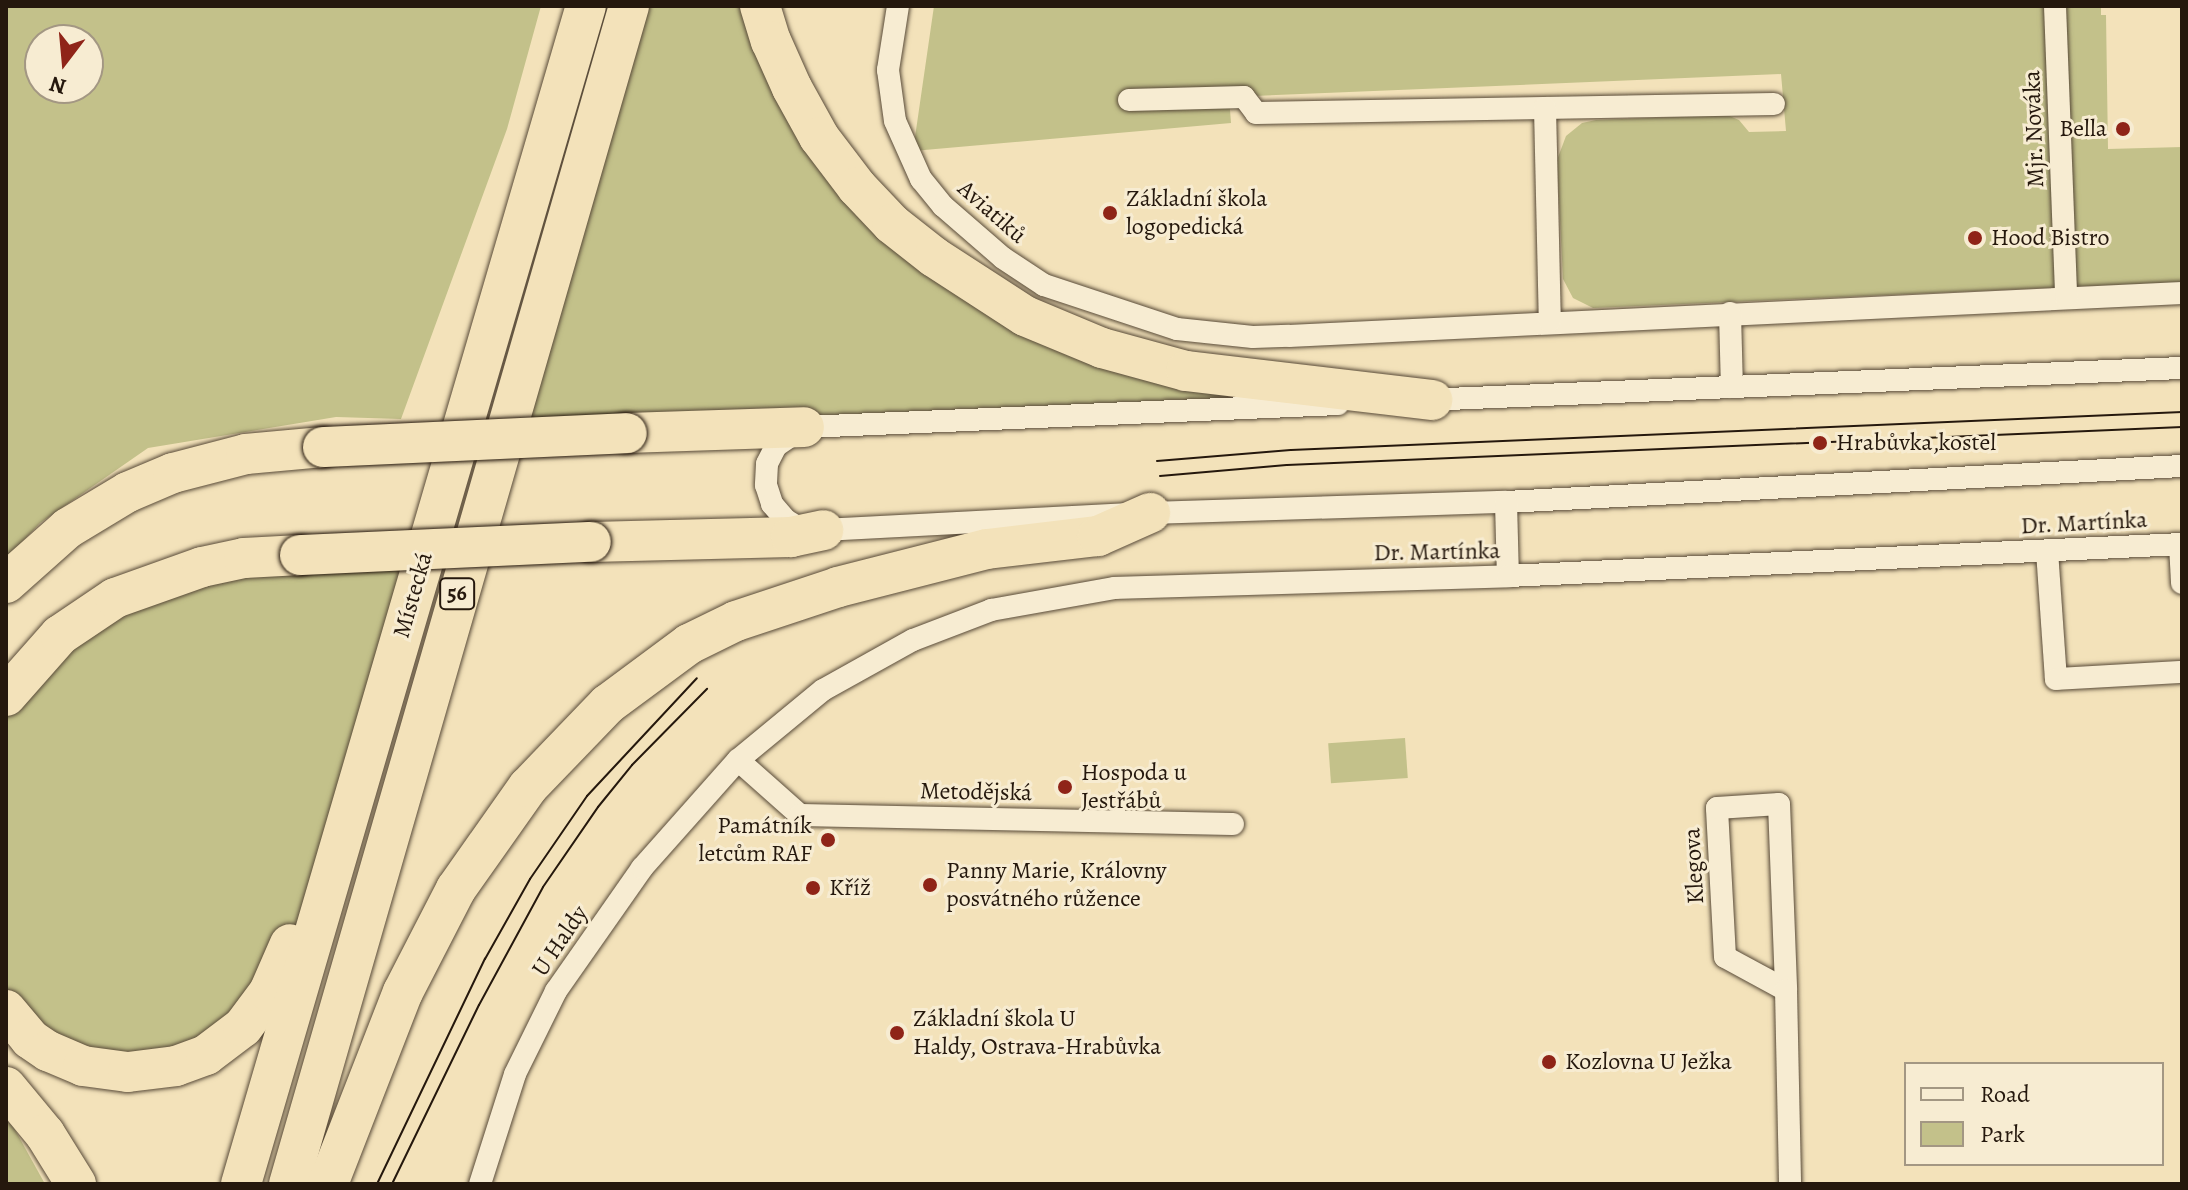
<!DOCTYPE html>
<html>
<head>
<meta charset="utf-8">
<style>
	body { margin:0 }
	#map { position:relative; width:2188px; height:1190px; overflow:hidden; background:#f3e2ba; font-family:Alegreya,serif }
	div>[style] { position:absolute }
	.green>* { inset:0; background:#c3c18a; transform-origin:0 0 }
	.roads { filter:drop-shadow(0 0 2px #584a38) drop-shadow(0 0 2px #584a38) }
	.street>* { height:22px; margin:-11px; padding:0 11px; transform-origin:11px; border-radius:11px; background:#f7ecd2 }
	.highway>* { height:40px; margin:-20px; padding:0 20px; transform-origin:20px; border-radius:20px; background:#f3e2ba }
	.tram>* { height:2px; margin:-1px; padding:0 1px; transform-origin:1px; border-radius:1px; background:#25180d }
	.bridges { filter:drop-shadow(0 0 2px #25180d) drop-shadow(0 0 2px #25180d) }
	.highway-bridge>* { height:40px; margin:-20px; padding:0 20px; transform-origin:20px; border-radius:20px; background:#f3e2ba }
	.dots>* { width:22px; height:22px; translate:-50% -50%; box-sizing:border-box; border:4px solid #f7ecd2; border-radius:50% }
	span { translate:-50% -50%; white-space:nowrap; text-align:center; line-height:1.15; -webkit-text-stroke:6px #f7ecd2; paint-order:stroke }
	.shield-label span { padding:2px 6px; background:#f7ecd2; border:2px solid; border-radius:6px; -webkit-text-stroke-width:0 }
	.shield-label { font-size:22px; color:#25180d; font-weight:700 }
	.street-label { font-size:24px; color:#25180d }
	.poi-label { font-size:24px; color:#25180d }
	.right { translate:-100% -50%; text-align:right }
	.left { translate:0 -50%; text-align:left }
	.frame { position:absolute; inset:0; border:8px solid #25180d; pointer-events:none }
	.legend { position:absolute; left:1904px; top:1062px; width:260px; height:104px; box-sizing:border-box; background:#f7ecd2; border:2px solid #a39783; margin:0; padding:10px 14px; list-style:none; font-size:24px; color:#25180d }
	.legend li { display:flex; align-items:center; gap:16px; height:40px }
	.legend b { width:40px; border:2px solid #a39783 }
	.north { position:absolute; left:24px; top:24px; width:80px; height:80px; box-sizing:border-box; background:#f7ecd2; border:2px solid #a39783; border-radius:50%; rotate:196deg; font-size:22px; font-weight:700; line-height:32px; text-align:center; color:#25180d }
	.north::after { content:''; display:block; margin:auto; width:28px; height:36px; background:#8f2418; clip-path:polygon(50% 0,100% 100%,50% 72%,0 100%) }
</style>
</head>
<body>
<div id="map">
	<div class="green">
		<div style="clip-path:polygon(evenodd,6px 6px,541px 6px,507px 129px,401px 419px,336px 417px,148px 448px,40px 523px,6px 559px,6px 6px,40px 40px,88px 40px,88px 88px,40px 88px,40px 40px)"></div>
		<div style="clip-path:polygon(631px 6px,760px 6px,857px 187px,1054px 329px,1432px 400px,506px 439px)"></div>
		<div style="clip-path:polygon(934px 6px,2101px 6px,2101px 15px,2106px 15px,2108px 149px,2182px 147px,2182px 282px,1593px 308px,1573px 298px,1563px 279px,1557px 160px,1566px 136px,1582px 123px,1596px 120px,1727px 115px,1739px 120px,1749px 132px,1786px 131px,1781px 74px,1229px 97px,1231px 123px,913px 151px)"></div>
		<div style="clip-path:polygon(425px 552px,396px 651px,281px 968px,243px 1027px,128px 1072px,6px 1010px,6px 696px,134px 589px)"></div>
		<div style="left:1405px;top:738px;width:40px;height:77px;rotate:86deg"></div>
		<div style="clip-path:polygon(6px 1118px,14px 1128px,45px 1184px,6px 1184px)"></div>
	</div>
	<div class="roads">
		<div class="street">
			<div style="left:898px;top:6px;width:65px;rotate:98.9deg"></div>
			<div style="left:888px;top:70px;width:51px;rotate:82.2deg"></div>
			<div style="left:895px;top:121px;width:64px;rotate:65.9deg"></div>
			<div style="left:921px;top:179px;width:35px;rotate:51deg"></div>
			<div style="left:943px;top:206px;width:79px;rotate:40.9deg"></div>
			<div style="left:1003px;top:258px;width:49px;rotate:33.4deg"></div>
			<div style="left:1044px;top:285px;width:140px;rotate:18.3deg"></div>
			<div style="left:1177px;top:329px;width:76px;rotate:6deg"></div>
			<div style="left:1253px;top:337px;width:36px;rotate:-2deg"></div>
			<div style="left:1289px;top:336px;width:894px;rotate:-2.76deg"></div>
			<div style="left:2055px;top:6px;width:292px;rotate:87.8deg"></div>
			<div style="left:1129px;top:100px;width:115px;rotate:-1.5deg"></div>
			<div style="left:1244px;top:97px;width:20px;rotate:53deg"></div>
			<div style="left:1256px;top:113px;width:518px;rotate:-1deg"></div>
			<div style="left:1545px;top:108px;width:213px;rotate:88.7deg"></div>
			<div style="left:1730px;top:313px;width:74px;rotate:88.5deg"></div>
			<div style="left:1424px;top:400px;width:759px;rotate:-2.42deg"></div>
			<div style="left:1338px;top:404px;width:534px;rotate:177.53deg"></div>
			<div style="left:804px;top:427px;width:34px;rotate:146deg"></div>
			<div style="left:776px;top:446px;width:20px;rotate:117deg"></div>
			<div style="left:767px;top:464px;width:21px;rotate:93deg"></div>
			<div style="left:766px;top:485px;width:20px;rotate:72deg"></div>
			<div style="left:772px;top:504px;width:21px;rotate:49deg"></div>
			<div style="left:786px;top:520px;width:13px;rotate:32deg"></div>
			<div style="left:797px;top:527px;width:26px;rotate:7deg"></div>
			<div style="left:823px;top:530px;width:327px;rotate:-3deg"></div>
			<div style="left:1150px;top:513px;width:356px;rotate:-1.8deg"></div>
			<div style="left:1506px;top:502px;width:677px;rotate:-3.05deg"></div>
			<div style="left:1506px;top:502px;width:74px;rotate:88.5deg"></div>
			<div style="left:2180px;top:544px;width:39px;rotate:87deg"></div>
			<div style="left:2047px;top:551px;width:128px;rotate:86deg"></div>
			<div style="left:2056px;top:679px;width:126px;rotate:-3.2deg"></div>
			<div style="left:738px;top:760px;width:83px;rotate:41.6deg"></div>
			<div style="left:800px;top:815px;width:433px;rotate:1.2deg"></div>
			<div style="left:1786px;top:990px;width:69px;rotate:-151.6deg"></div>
			<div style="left:1725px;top:957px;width:149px;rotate:-93.1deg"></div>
			<div style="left:1717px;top:808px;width:62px;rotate:-3.7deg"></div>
			<div style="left:1779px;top:804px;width:186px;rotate:87.8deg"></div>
			<div style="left:1786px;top:990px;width:194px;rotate:88.8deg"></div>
			<div style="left:480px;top:1184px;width:115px;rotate:-72.3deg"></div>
			<div style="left:515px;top:1074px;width:93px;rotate:-63.7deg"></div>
			<div style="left:556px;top:991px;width:150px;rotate:-55deg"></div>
			<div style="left:642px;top:868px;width:144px;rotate:-48.4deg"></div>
			<div style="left:738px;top:760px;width:110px;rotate:-39.5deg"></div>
			<div style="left:823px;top:690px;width:103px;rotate:-29.1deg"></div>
			<div style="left:913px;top:640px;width:84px;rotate:-21deg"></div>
			<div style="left:991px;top:610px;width:126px;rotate:-10.1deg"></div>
			<div style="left:1115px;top:588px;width:393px;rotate:-1.7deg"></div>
			<div style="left:1508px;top:576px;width:675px;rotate:-2.72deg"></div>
		</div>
		<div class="highway">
			<div style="left:760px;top:6px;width:37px;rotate:73deg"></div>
			<div style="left:771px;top:41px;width:51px;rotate:65.9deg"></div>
			<div style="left:792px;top:88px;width:56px;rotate:61.1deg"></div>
			<div style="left:819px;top:137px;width:63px;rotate:52.8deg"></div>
			<div style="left:857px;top:187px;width:51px;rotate:46.6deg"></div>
			<div style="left:892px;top:224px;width:53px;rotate:38.2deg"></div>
			<div style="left:934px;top:257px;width:108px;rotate:33deg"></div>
			<div style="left:1025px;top:316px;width:83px;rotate:22.6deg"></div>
			<div style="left:1102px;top:348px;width:87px;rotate:15.3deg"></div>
			<div style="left:1186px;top:371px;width:248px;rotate:6.7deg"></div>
			<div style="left:627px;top:433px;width:177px;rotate:-1.9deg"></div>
			<div style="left:591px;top:542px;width:200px;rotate:-1.4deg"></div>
			<div style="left:791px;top:537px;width:33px;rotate:-12deg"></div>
			<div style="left:6px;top:583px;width:83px;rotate:-41.6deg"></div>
			<div style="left:68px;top:528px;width:70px;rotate:-31deg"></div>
			<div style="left:128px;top:492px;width:49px;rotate:-22.9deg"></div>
			<div style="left:173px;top:473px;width:75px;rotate:-14.6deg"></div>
			<div style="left:246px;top:454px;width:77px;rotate:-5.2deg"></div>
			<div style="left:6px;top:696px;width:81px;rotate:-48.5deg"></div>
			<div style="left:60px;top:635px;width:66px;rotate:-33.9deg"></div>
			<div style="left:115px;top:598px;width:92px;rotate:-19.6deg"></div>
			<div style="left:202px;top:567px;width:43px;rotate:-12.1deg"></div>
			<div style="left:244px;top:558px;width:56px;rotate:-3.1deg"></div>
			<div style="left:6px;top:1010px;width:38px;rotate:50deg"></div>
			<div style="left:30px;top:1039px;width:22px;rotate:34deg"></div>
			<div style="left:48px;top:1051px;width:38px;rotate:23deg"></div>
			<div style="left:83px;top:1066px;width:45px;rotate:7.6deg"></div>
			<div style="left:128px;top:1072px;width:48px;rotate:-7.1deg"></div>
			<div style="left:176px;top:1066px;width:32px;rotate:-20deg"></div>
			<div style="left:206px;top:1055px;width:46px;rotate:-37.1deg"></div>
			<div style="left:243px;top:1027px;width:44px;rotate:-53.4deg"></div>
			<div style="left:269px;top:992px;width:52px;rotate:-66.4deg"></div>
			<div style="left:6px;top:1087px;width:61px;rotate:50.3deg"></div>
			<div style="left:45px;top:1134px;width:59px;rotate:58.2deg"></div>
			<div style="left:241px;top:1184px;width:1227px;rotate:-73.68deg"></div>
			<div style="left:289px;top:1184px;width:1226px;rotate:-73.9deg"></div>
			<div style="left:328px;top:1184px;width:206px;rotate:-68.7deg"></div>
			<div style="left:403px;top:992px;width:116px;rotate:-62.8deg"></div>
			<div style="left:456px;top:889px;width:125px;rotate:-54.8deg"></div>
			<div style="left:528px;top:787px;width:115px;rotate:-46.1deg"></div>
			<div style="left:608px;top:704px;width:101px;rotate:-36.5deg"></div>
			<div style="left:689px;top:644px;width:52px;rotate:-26.1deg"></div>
			<div style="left:736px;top:621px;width:108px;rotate:-18.4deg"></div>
			<div style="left:838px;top:587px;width:154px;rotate:-14.3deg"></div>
			<div style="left:987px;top:549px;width:112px;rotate:-6.7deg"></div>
			<div style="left:1098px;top:536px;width:57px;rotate:-23.9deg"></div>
		</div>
	</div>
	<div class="tram">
		<div style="left:1157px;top:461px;width:134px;rotate:-4.7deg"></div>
		<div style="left:1291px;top:450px;width:892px;rotate:-2.44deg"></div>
		<div style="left:1160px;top:476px;width:127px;rotate:-5deg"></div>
		<div style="left:1287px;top:465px;width:896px;rotate:-2.43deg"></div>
		<div style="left:377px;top:1184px;width:250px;rotate:-64.4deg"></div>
		<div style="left:485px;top:959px;width:92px;rotate:-60.6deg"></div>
		<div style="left:530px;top:879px;width:101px;rotate:-55.5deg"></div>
		<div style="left:587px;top:796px;width:161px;rotate:-47deg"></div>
		<div style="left:392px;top:1184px;width:199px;rotate:-64.1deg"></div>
		<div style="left:479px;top:1005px;width:134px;rotate:-61.5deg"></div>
		<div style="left:543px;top:887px;width:97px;rotate:-55.5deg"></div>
		<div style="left:598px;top:807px;width:54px;rotate:-51deg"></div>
		<div style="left:632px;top:765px;width:107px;rotate:-45.4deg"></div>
	</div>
	<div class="bridges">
		<div class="highway-bridge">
			<div style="left:323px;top:447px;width:304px;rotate:-2.6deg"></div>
			<div style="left:300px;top:555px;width:291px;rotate:-2.6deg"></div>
		</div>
	</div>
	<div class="dots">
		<div style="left:2123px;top:129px;background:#8f2418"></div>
		<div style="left:1110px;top:213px;background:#8f2418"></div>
		<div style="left:1975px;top:238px;background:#8f2418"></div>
		<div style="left:1820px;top:443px;background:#8f2418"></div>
		<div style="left:1065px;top:787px;background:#8f2418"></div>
		<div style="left:828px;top:840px;background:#8f2418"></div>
		<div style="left:930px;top:885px;background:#8f2418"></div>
		<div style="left:813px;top:888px;background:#8f2418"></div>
		<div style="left:897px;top:1033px;background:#8f2418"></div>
		<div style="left:1549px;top:1062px;background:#8f2418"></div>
	</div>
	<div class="shield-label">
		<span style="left:457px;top:594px">56</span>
	</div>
	<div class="street-label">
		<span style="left:2034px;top:129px;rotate:-92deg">Mjr. Nováka</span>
		<span style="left:992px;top:212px;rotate:41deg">Aviatiků</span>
		<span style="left:2084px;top:523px;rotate:-3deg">Dr. Martínka</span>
		<span style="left:1437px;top:552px;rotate:-1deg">Dr. Martínka</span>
		<span style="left:413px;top:595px;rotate:-74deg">Místecká</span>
		<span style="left:976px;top:792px;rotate:1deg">Metodějská</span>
		<span style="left:1694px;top:866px;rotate:-93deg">Klegova</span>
		<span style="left:560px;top:941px;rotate:-56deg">U Haldy</span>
	</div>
	<div class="poi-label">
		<span class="right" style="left:2107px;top:129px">Bella</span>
		<span class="left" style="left:1126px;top:213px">Základní škola<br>logopedická</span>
		<span class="left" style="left:1991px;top:238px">Hood Bistro</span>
		<span class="left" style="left:1836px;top:443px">Hrabůvka,kostel</span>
		<span class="left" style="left:1081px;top:787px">Hospoda u<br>Jestřábů</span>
		<span class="right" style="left:812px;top:840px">Památník<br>letcům RAF</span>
		<span class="left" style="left:946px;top:885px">Panny Marie, Královny<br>posvátného růžence</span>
		<span class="left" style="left:829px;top:888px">Kříž</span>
		<span class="left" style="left:913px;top:1033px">Základní škola U<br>Haldy, Ostrava-Hrabůvka</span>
		<span class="left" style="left:1565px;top:1062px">Kozlovna U Ježka</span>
	</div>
	<div class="frame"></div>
	<ul class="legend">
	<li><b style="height:10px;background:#f7ecd2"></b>Road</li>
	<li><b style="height:22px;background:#c3c18a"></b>Park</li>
	</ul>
	<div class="north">N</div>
</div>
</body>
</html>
